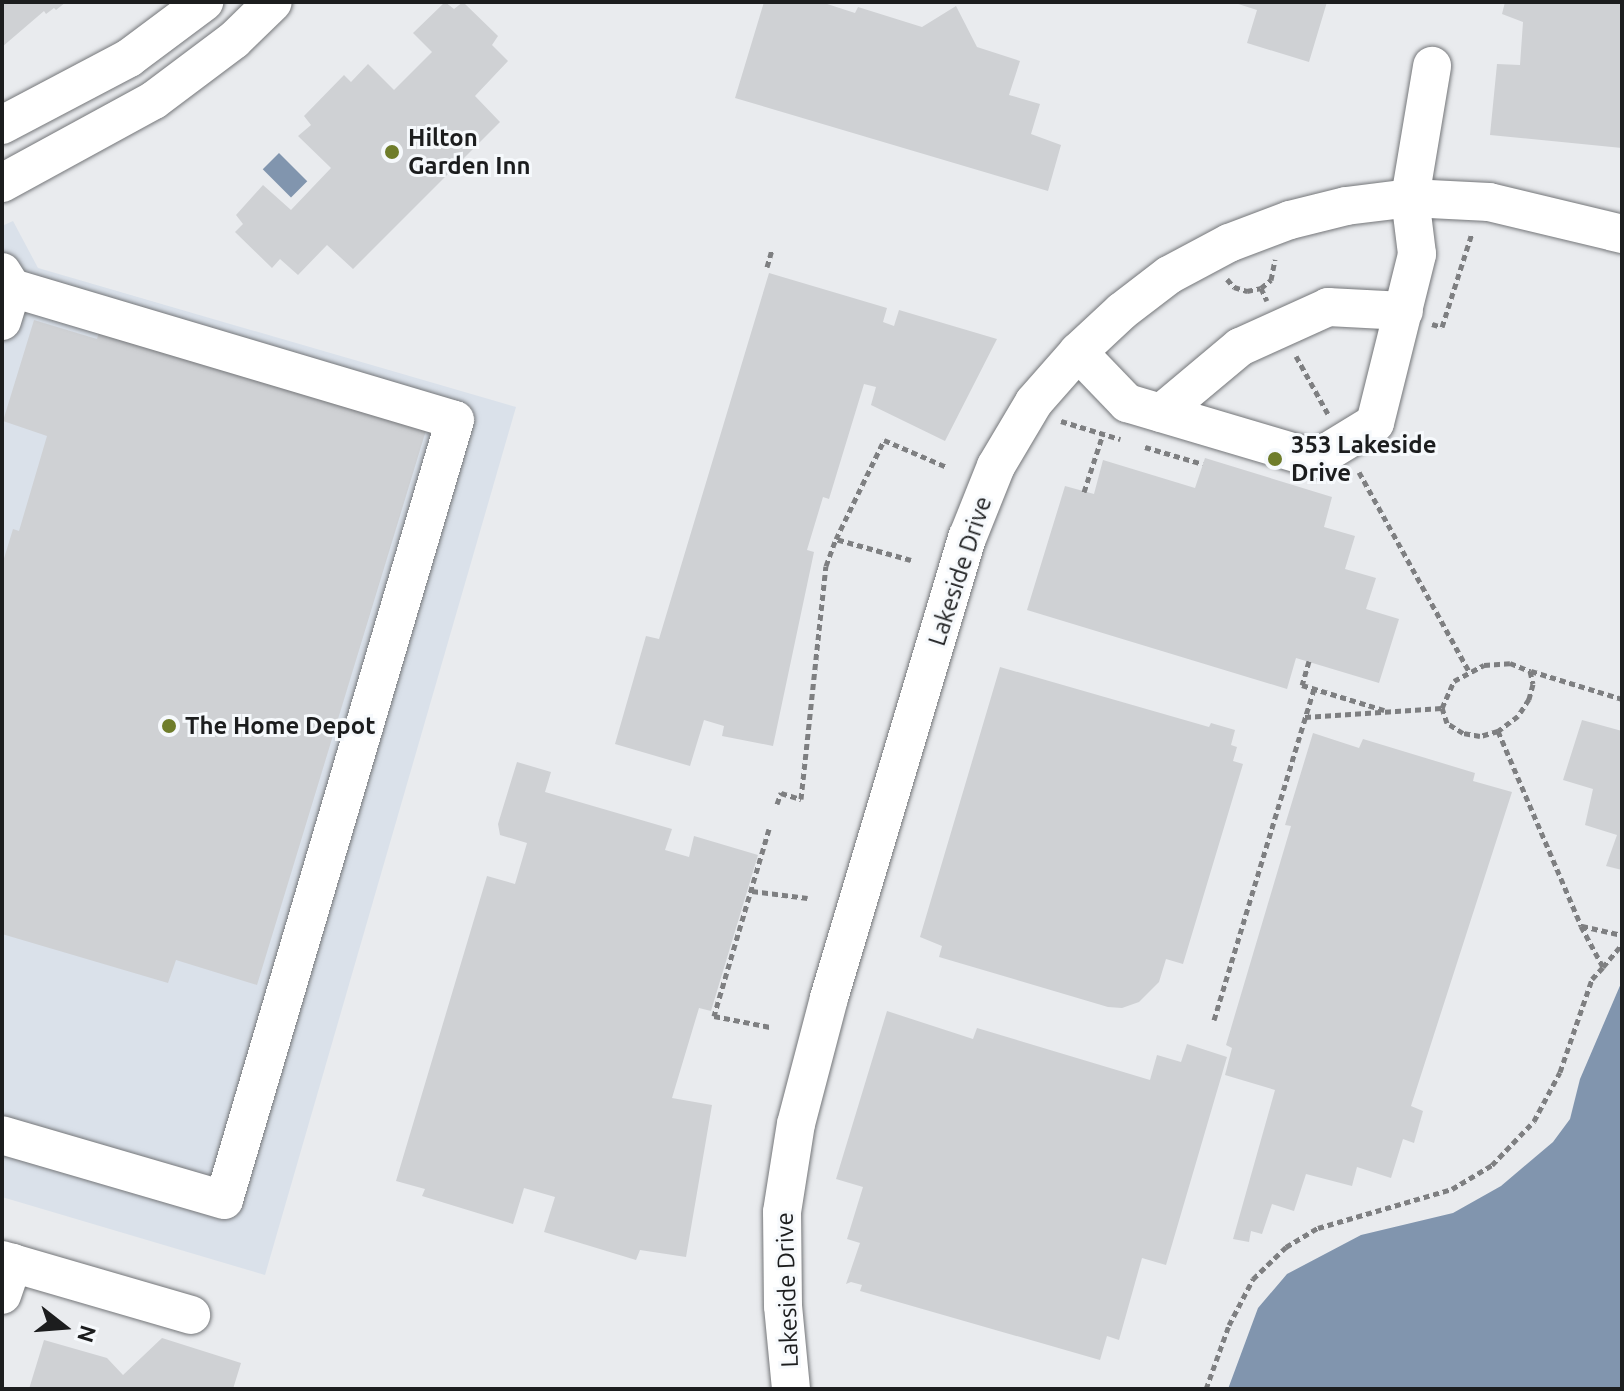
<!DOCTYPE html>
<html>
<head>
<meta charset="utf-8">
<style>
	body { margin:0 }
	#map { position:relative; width:1624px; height:1391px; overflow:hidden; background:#e9ebee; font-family:Ubuntu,sans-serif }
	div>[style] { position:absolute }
	.built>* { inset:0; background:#dae1ea }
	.water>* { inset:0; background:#8195ae; transform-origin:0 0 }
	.building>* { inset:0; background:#cfd1d4 }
	.path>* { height:5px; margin-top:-2.5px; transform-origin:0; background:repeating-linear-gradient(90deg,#7e7f81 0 6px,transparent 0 10px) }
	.roads { filter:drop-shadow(0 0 2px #747679) drop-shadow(0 0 2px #747679) }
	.minor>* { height:38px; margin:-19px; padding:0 19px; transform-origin:19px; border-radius:19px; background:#fff }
	.dots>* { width:22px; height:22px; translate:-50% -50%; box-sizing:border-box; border:4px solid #f6f9fc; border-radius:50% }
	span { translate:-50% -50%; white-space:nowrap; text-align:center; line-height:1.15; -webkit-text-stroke:6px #f6f9fc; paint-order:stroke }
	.poi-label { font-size:24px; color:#1c1d1e; font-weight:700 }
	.left { translate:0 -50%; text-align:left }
	.street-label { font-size:24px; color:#1c1d1e }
	.frame { position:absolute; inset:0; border:4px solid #1c1d1e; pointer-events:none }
	.north { position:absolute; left:24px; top:1287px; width:80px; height:80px; -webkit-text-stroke:6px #f6f9fc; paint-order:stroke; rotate:107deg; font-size:22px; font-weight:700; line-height:32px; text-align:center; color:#1c1d1e }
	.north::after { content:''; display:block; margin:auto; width:28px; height:36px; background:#1c1d1e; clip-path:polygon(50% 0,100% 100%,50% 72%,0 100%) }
</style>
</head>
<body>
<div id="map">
	<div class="built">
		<div style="clip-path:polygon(13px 221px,38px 268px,516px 407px,265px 1275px,2px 1197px,2px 226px)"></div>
	</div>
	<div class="water">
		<div style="left:279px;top:153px;width:40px;height:23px;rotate:45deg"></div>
		<div style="clip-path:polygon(1622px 981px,1622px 1389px,1228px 1389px,1258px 1308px,1287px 1274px,1361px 1235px,1453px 1213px,1501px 1186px,1553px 1142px,1570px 1119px,1580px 1079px)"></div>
	</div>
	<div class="building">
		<div style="clip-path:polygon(2px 2px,66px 2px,56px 10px,54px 8px,46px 14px,44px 11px,2px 47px)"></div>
		<div style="clip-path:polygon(445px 2px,454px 9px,463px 2px,498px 36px,492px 45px,508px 61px,475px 96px,500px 122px,353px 269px,327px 245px,298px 275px,280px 259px,272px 268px,235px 232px,243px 224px,236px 215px,263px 185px,291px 210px,331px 168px,298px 136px,311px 125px,304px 116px,344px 75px,351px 82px,368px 64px,394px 90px,432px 52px,413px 33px)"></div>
		<div style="clip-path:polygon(764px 2px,821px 2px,855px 13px,858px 7px,922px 27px,956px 6px,977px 47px,1020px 61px,1009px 95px,1040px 104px,1031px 134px,1061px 145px,1048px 191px,735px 98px)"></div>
		<div style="clip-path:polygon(1232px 2px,1327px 2px,1309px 62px,1247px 43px,1257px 10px)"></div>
		<div style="clip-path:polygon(1505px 2px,1622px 2px,1622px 148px,1490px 135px,1497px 64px,1520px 65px,1523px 22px,1502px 14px)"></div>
		<div style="clip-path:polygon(769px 273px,887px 308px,883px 322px,894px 326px,899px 310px,997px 339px,945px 441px,871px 405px,876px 387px,864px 384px,829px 499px,823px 497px,807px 550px,814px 552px,773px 746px,722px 736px,724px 726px,704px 720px,690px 766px,615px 744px,646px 636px,659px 639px)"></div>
		<div style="clip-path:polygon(34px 320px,97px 339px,99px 332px,427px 427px,257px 985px,176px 960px,168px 983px,2px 934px,2px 565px,13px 529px,19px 531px,47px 436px,3px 421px)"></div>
		<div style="clip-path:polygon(1205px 458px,1332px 497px,1324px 527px,1355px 536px,1345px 569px,1376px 578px,1366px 609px,1399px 619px,1379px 683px,1296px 658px,1287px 689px,1027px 610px,1065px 486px,1094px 494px,1103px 460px,1195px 488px)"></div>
		<div style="clip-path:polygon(1000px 667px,1209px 727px,1211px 723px,1235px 730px,1231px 745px,1237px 747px,1233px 761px,1243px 764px,1183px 964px,1166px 959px,1159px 982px,1139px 1002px,1122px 1008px,1108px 1007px,939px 957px,942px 946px,920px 937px)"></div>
		<div style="clip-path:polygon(1582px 720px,1622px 731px,1622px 870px,1606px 866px,1617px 835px,1585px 825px,1593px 789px,1563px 780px)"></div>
		<div style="clip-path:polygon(1313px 733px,1359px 748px,1363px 739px,1475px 773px,1473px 781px,1512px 792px,1411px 1106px,1423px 1111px,1414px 1143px,1403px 1139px,1391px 1178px,1357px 1167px,1352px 1186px,1306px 1174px,1294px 1211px,1272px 1204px,1262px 1234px,1251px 1231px,1249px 1242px,1233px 1239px,1275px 1090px,1225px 1075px,1232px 1048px,1226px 1045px,1291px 826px,1285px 825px)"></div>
		<div style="clip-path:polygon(517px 762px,551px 772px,545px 792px,672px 829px,665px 850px,689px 857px,694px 836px,758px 855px,711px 1011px,699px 1008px,672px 1098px,712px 1105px,686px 1257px,640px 1250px,636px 1260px,544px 1232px,555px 1197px,524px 1188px,513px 1224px,422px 1196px,425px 1189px,396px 1181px,487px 876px,515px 884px,527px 843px,500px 835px,498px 824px)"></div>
		<div style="clip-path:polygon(887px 1011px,973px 1039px,977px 1028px,1150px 1080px,1157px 1055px,1181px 1062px,1187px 1044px,1227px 1057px,1166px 1265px,1142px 1258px,1119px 1340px,1107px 1336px,1100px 1360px,860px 1291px,862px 1285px,851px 1282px,846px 1284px,860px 1243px,847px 1239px,863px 1187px,836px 1179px)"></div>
		<div style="clip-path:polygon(162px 1338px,241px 1363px,233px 1389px,29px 1389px,44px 1340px,107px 1358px,123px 1375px)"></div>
	</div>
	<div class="path">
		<div style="left:767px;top:267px;width:18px;rotate:-74deg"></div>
		<div style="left:1227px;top:279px;width:11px;rotate:49deg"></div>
		<div style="left:1234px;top:287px;width:14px;rotate:17deg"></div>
		<div style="left:1247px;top:291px;width:14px;rotate:-12deg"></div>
		<div style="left:1261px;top:288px;width:13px;rotate:-39deg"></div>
		<div style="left:1271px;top:280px;width:21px;rotate:-79deg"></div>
		<div style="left:1261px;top:288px;width:14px;rotate:65deg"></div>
		<div style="left:1432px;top:324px;width:10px;rotate:17deg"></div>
		<div style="left:1442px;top:327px;width:99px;rotate:-72.3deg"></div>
		<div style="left:1296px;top:356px;width:66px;rotate:61.1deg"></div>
		<div style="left:1061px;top:421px;width:62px;rotate:17deg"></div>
		<div style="left:1145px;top:447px;width:60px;rotate:16.3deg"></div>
		<div style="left:1359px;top:472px;width:227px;rotate:61.1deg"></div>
		<div style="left:1084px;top:492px;width:61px;rotate:-71.9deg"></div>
		<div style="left:911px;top:560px;width:78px;rotate:-164.4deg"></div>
		<div style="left:836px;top:539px;width:110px;rotate:-64.1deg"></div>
		<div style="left:884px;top:440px;width:69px;rotate:23.2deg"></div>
		<div style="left:1309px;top:661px;width:25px;rotate:106deg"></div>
		<div style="left:1302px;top:685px;width:86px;rotate:17deg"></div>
		<div style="left:1510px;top:663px;width:22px;rotate:22deg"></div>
		<div style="left:1530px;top:671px;width:13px;rotate:77deg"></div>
		<div style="left:1533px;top:684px;width:16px;rotate:105deg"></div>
		<div style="left:1529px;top:699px;width:20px;rotate:123deg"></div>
		<div style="left:1518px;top:716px;width:25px;rotate:143deg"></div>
		<div style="left:1498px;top:731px;width:19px;rotate:164deg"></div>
		<div style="left:1480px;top:736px;width:17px;rotate:-170deg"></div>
		<div style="left:1463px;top:733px;width:19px;rotate:-148deg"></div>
		<div style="left:1447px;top:723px;width:16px;rotate:-108deg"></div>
		<div style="left:1442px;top:708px;width:30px;rotate:-66deg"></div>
		<div style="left:1454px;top:681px;width:34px;rotate:-28deg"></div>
		<div style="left:1484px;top:665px;width:26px;rotate:-4deg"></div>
		<div style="left:1531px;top:671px;width:95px;rotate:17.1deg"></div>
		<div style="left:1305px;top:717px;width:137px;rotate:-3.8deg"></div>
		<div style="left:1498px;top:731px;width:212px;rotate:66.9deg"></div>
		<div style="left:1581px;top:926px;width:47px;rotate:61.8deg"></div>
		<div style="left:1603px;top:967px;width:30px;rotate:-50deg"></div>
		<div style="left:777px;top:804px;width:12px;rotate:-70deg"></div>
		<div style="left:781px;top:793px;width:21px;rotate:17deg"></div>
		<div style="left:801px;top:799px;width:234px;rotate:-83.9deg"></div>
		<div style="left:826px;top:566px;width:29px;rotate:-70deg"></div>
		<div style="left:769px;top:829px;width:195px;rotate:106.4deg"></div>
		<div style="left:714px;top:1016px;width:57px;rotate:11.1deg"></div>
		<div style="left:752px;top:891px;width:56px;rotate:7.1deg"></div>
		<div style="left:1582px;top:926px;width:41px;rotate:12.7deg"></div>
		<div style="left:1214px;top:1020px;width:346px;rotate:-73.2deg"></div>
		<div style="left:1206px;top:1389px;width:68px;rotate:-70.2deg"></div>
		<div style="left:1229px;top:1325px;width:52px;rotate:-62.4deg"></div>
		<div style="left:1253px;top:1279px;width:46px;rotate:-44.1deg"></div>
		<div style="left:1286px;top:1247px;width:37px;rotate:-31deg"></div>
		<div style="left:1318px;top:1228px;width:140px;rotate:-16.2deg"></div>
		<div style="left:1452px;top:1189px;width:47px;rotate:-31deg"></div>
		<div style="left:1492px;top:1165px;width:61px;rotate:-46.3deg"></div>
		<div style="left:1534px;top:1121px;width:55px;rotate:-62deg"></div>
		<div style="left:1560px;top:1072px;width:98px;rotate:-71deg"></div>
		<div style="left:1592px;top:979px;width:16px;rotate:-47deg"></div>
	</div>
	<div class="roads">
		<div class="minor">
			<div style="left:2px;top:125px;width:144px;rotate:-27.8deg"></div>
			<div style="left:129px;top:58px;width:94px;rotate:-36.7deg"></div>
			<div style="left:2px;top:183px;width:173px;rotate:-28.6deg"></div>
			<div style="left:154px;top:100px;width:100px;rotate:-36.9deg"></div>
			<div style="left:234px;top:40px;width:54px;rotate:-44.3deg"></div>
			<div style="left:2px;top:272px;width:19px;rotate:58deg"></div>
			<div style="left:12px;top:288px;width:462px;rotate:16.6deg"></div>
			<div style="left:455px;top:420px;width:813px;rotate:106.5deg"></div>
			<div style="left:224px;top:1200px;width:231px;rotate:-163.7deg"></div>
			<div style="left:2px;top:321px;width:34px;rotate:-73deg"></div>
			<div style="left:1078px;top:352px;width:71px;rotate:46.1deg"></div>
			<div style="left:1127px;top:403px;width:197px;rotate:16.5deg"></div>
			<div style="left:1316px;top:459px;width:69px;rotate:-31.4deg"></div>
			<div style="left:1375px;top:423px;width:174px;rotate:-76deg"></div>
			<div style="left:1417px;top:254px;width:56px;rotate:-97.1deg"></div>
			<div style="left:1410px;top:198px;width:134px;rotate:-80.5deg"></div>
			<div style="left:1161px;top:413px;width:103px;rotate:-39.9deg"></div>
			<div style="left:1240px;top:347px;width:97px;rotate:-24.4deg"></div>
			<div style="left:1328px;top:307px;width:76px;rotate:3deg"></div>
			<div style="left:2px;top:1260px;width:197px;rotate:16.2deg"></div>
			<div style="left:2px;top:1295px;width:34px;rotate:-71deg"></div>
			<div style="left:791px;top:1389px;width:83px;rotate:-95.5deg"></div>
			<div style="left:783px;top:1306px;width:94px;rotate:-90.6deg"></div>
			<div style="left:782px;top:1212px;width:89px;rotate:-81deg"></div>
			<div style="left:796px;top:1124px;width:130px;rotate:-75.3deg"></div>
			<div style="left:829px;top:998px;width:482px;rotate:-73.3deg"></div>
			<div style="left:968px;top:536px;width:75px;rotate:-68.2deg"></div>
			<div style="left:996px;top:466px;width:74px;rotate:-59.3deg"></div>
			<div style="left:1034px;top:402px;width:67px;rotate:-48.7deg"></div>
			<div style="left:1078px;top:352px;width:60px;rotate:-43deg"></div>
			<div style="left:1122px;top:311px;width:59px;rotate:-37.5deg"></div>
			<div style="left:1169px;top:275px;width:68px;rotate:-28.1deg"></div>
			<div style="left:1229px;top:243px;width:65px;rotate:-20.7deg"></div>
			<div style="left:1290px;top:220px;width:58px;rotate:-14deg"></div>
			<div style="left:1346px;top:206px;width:64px;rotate:-7.1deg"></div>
			<div style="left:1410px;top:198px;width:79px;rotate:2.9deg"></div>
			<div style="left:1489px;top:202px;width:137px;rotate:13.5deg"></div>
		</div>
	</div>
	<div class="dots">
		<div style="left:392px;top:152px;background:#6f7d2b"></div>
		<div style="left:1275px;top:459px;background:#6f7d2b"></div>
		<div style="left:169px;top:726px;background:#6f7d2b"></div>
	</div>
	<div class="poi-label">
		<span class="left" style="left:408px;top:152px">Hilton<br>Garden Inn</span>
		<span class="left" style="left:1291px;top:459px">353 Lakeside<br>Drive</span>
		<span class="left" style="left:185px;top:726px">The Home Depot</span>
	</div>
	<div class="street-label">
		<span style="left:960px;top:571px;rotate:-72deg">Lakeside Drive</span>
		<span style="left:787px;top:1290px;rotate:-92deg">Lakeside Drive</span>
	</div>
	<div class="frame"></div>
	<div class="north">N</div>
</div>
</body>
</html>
